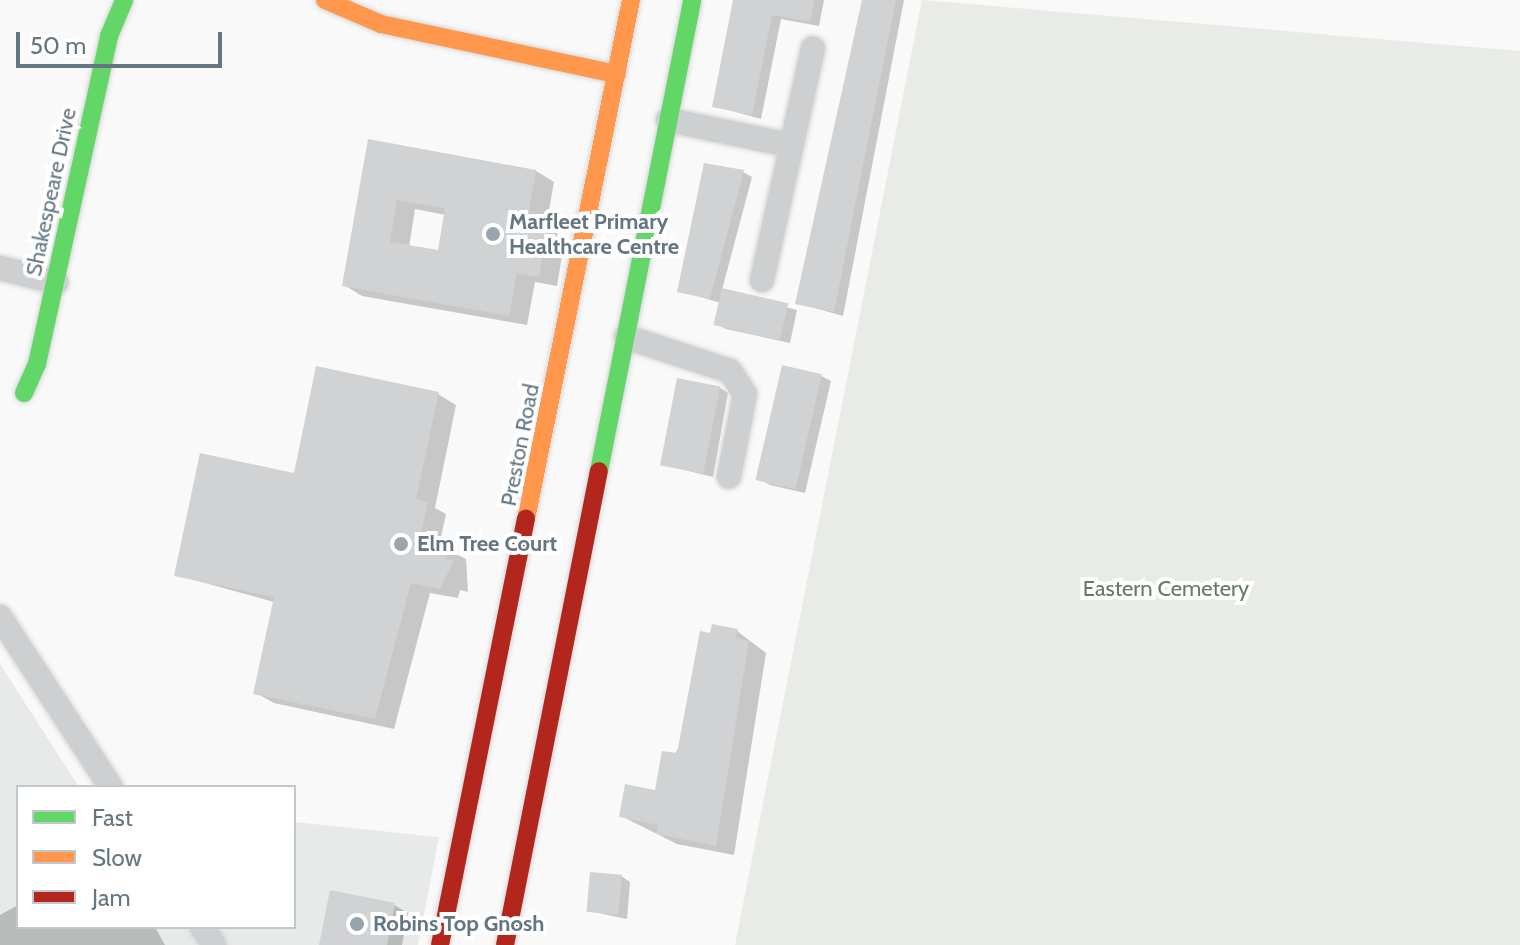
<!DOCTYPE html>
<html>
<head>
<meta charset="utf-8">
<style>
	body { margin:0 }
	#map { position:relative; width:1520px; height:945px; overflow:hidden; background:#f9f9f9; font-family:Cabin,sans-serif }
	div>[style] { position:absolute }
	.built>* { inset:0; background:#e8e9e9 }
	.green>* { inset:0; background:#e8ebe6 }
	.shadow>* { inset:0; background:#0003 }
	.building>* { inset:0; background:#d0d2d3; transform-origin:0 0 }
	.roads { filter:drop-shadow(0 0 2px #d5d6d7) drop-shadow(0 0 2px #d5d6d7) }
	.street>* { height:24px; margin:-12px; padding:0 12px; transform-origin:12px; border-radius:12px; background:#cecfd0 }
	.fast>* { height:18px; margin:-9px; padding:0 9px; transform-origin:9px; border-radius:9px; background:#63d668 }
	.slow>* { height:18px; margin:-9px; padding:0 9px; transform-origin:9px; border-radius:9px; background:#ff974d }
	.jam>* { height:18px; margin:-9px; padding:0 9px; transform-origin:9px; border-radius:9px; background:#b3261e }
	.dots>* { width:22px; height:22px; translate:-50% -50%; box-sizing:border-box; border:4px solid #fff; border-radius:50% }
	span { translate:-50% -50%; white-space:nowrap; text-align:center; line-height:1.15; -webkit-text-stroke:8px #fff; paint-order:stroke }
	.street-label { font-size:22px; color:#657683 }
	.poi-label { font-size:22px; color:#657683; font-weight:700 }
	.left { translate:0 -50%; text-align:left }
	.park-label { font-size:22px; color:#687a64 }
	.legend { position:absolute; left:16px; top:785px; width:280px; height:144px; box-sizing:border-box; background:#fff; border:2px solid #c1c8cd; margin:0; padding:10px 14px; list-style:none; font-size:24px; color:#657683 }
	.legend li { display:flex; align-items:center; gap:16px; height:40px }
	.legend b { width:40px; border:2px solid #c1c8cd }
	.scale { position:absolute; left:16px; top:32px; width:206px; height:36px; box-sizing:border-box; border:4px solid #657683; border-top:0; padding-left:10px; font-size:24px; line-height:28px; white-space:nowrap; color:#657683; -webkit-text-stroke:6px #fff; paint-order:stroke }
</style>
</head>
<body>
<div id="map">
	<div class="built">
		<div style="clip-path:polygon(0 664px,79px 787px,18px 787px,18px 927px,294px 927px,294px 822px,439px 837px,418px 945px,0 945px)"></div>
	</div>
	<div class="green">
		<div style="clip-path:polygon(922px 0,1520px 51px,1520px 945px,735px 945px)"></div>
	</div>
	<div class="shadow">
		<div style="clip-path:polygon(735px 0,824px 0,819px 26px,781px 19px,761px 119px,714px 106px)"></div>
		<div style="clip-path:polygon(863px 0,904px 0,843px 316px,797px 303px)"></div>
		<div style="clip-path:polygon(evenodd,369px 142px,536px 171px,554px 182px,546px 227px,565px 238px,557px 286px,535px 282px,527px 325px,362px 296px,344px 285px,369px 142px,415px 209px,446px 215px,440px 252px,409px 247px,415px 209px)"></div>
		<div style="clip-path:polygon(743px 172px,752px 177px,722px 290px,797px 310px,790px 343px,726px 329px,716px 324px,721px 303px,680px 291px)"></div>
		<div style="clip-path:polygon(821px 376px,831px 381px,805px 493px,770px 485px,761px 480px)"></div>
		<div style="clip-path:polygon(719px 387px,728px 393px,713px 477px,664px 465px)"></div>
		<div style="clip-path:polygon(438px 394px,456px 405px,435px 508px,446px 514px,439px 546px,466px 559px,468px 592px,460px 590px,458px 598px,430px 593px,394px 729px,274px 703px,256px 693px,274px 602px,176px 575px,295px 475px)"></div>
		<div style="clip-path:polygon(737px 631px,766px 653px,734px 855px,677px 844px,621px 816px,656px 792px)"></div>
		<div style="clip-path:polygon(621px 876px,630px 882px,627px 919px,589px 911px)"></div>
		<div style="clip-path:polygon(18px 905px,18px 927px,155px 927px,165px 945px,0 945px,0 915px)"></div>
		<div style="clip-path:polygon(394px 905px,408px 913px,402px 945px,321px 945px)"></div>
	</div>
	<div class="building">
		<div style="clip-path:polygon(733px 0,814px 0,810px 22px,772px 15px,752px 115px,712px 107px)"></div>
		<div style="clip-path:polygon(862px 0,896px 0,834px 312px,795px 304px)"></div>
		<div style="clip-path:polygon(evenodd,368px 139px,536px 170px,527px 222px,548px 226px,539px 277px,517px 273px,509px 316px,342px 286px,368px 139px,397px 200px,445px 208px,438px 250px,390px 242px,397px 200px)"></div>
		<div style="clip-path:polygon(704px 163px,744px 170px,710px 299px,677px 292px)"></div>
		<div style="left:722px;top:288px;width:68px;height:38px;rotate:13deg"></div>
		<div style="left:782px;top:365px;width:41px;height:118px;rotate:13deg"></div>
		<div style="clip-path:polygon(316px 366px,439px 392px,416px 499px,428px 502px,420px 540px,449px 546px,446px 559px,454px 560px,440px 589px,411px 583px,375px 719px,253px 694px,274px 597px,174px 576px,200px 453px,294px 473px)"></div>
		<div style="left:677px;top:378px;width:44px;height:89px;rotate:11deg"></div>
		<div style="clip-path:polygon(712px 624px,738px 629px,736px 638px,749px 641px,716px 846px,656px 834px,658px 825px,619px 817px,625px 784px,655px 790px,662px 751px,677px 753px,700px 631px,710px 633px)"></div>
		<div style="left:590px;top:872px;width:32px;height:40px;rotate:5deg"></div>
		<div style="clip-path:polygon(330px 890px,395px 903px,387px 945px,319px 945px)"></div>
	</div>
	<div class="roads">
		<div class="street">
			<div style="left:668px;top:120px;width:124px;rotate:11.7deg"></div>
			<div style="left:0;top:268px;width:58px;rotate:14deg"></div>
			<div style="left:762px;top:280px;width:237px;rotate:-77.6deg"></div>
			<div style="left:626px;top:337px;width:109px;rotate:18.1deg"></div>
			<div style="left:730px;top:371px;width:27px;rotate:57deg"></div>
			<div style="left:745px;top:394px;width:84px;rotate:101deg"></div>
			<div style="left:0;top:617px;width:203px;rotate:56.9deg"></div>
			<div style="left:202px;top:927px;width:22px;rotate:56deg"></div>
		</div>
		<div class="fast">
			<div style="left:24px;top:393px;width:32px;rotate:-66deg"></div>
			<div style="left:37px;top:364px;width:336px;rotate:-77.6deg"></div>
			<div style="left:109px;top:36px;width:39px;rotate:-67deg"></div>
			<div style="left:599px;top:471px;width:480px;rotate:-78.8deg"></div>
		</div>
		<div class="slow">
			<div style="left:325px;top:0;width:61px;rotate:23.2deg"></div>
			<div style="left:381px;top:24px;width:241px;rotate:12deg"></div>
			<div style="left:526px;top:519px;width:530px;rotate:-78.56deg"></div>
		</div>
		<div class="jam">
			<div style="left:440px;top:945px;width:435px;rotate:-78.6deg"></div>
			<div style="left:505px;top:945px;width:483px;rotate:-78.8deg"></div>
		</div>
	</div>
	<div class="dots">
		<div style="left:493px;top:234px;background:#99a4ac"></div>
		<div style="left:401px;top:544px;background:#99a4ac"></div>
		<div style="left:357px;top:924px;background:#99a4ac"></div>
	</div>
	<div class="street-label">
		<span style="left:51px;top:192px;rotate:-78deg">Shakespeare Drive</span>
		<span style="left:520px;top:445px;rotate:-79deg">Preston Road</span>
	</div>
	<div class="poi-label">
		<span class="left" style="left:509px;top:234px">Marfleet Primary<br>Healthcare Centre</span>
		<span class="left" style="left:417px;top:544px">Elm Tree Court</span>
		<span class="left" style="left:373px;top:924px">Robins Top Gnosh</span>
	</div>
	<div class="park-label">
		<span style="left:1166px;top:589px">Eastern Cemetery</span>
	</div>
	<ul class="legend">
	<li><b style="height:10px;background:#63d668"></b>Fast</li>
	<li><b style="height:10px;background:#ff974d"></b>Slow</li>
	<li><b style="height:10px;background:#b3261e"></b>Jam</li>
	</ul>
	<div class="scale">50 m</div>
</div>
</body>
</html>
